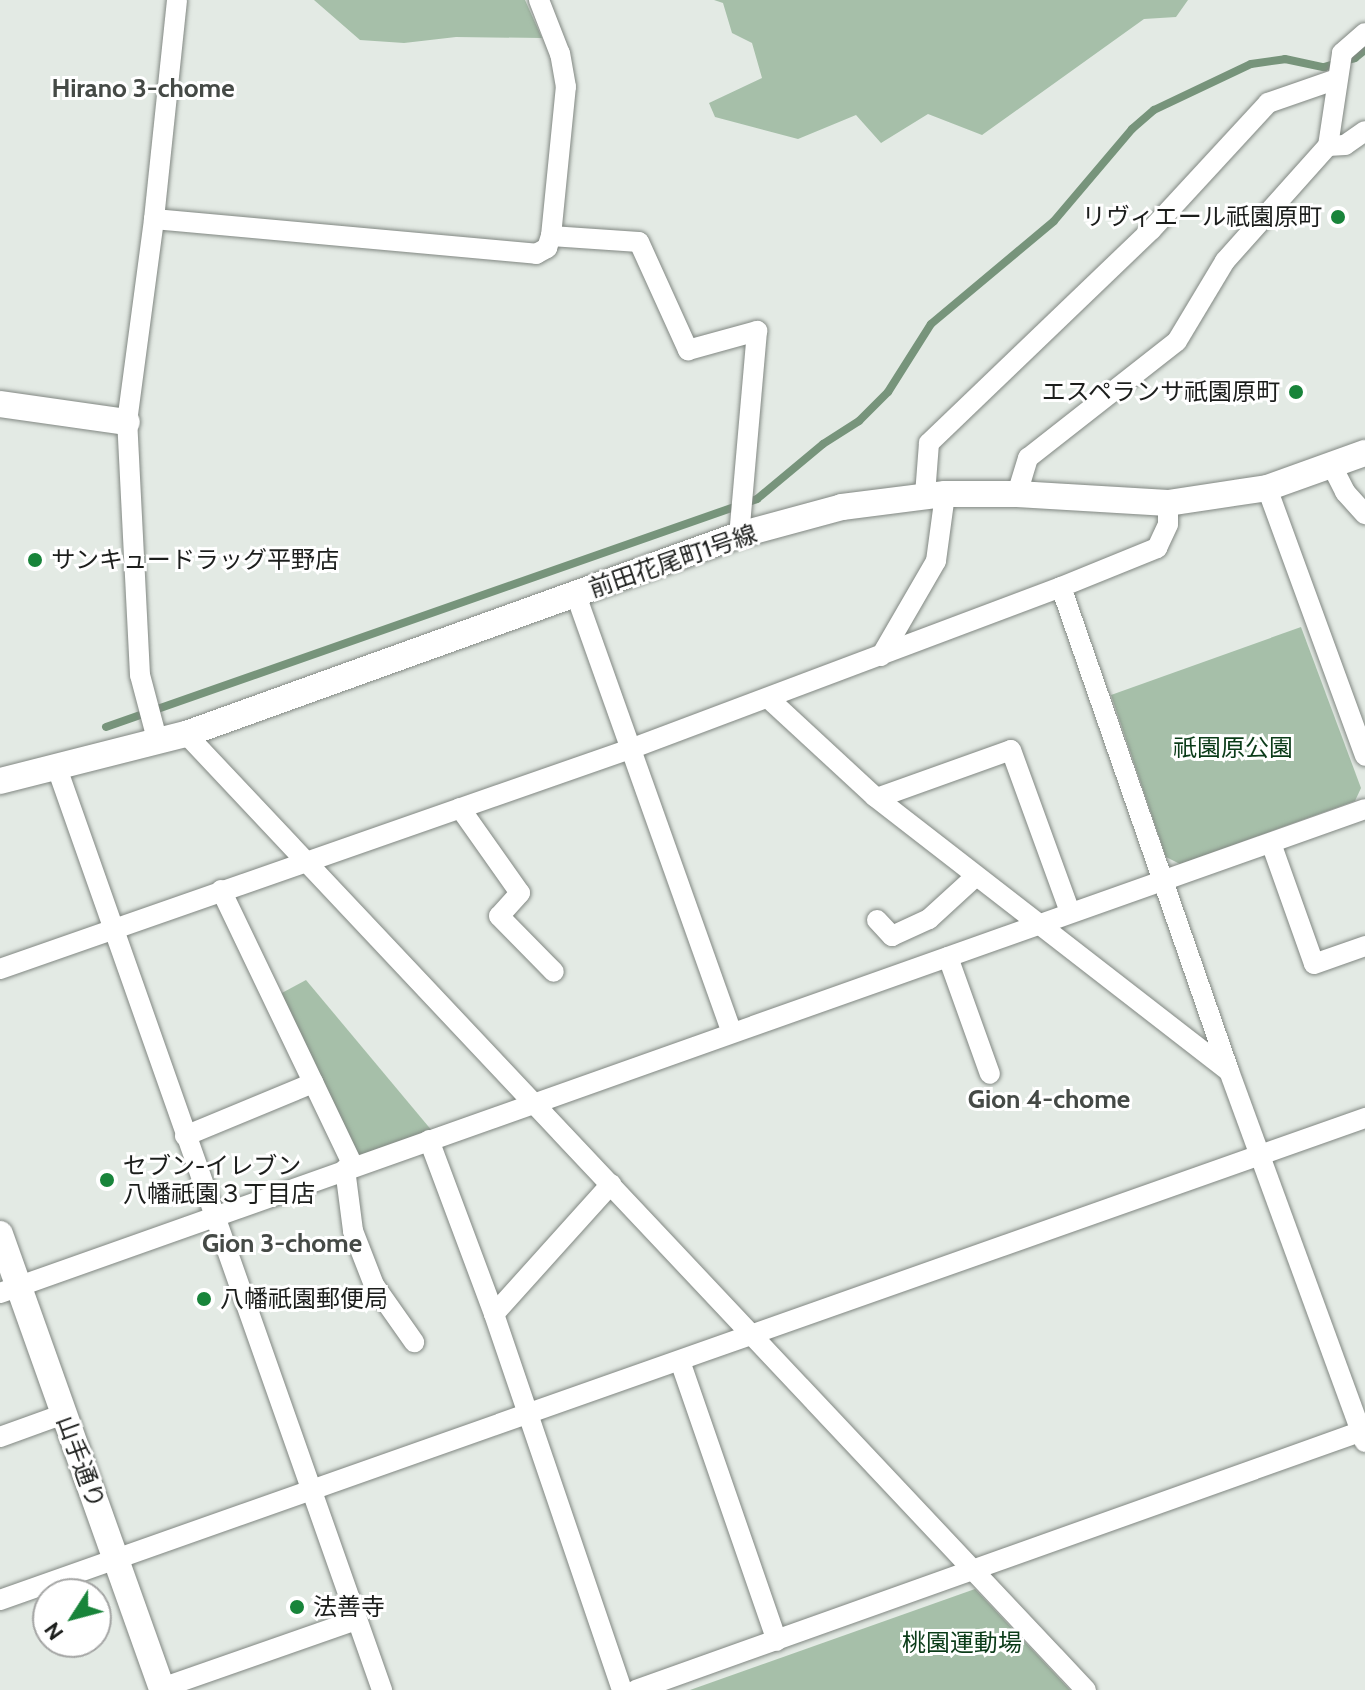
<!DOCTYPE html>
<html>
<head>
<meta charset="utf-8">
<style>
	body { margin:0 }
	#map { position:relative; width:1365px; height:1690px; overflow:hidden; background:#e3eae4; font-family:Cabin,"Noto Sans JP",sans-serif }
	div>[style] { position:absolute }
	.green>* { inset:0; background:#a6bfa9 }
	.stream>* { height:8px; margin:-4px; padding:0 4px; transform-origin:4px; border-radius:4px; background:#77947b }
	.roads { filter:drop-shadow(0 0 2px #818782) drop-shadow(0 0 2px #818782) }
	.minor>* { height:20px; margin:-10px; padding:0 10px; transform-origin:10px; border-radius:10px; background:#fff }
	.tertiary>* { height:26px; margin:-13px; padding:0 13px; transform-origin:13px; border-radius:13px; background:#fff }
	.dots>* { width:22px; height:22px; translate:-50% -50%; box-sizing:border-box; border:4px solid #fff; border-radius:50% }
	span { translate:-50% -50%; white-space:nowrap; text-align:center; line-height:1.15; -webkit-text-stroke:6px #fff; paint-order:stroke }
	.poi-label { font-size:24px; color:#1c1e1c }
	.right { translate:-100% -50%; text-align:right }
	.left { translate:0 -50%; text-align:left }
	.street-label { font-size:24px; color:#1c1e1c }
	.park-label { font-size:24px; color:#0a3b18 }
	.neighbourhood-label { font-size:26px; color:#454a46; font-weight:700 }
	.north { position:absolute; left:32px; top:1578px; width:80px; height:80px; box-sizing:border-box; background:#fff; border:2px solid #a4a5a4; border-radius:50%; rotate:234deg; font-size:22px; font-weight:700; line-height:32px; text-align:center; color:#1c1e1c }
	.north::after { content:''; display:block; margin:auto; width:28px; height:36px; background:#18843a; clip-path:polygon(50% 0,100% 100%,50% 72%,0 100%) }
</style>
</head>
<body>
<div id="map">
	<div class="green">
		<div style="clip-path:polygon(314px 0,525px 0,542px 38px,456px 37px,404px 43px,360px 40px)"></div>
		<div style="clip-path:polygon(714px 0,1188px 0,1176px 17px,1144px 19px,982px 135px,928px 114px,881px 143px,856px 115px,798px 139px,715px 117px,709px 103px,762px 78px,752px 43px,732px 33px,723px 3px)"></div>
		<div style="clip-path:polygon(1301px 627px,1361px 788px,1355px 801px,1180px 864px,1166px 857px,1111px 695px)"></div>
		<div style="clip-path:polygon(306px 980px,433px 1132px,359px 1156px,280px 994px)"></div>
		<div style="clip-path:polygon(975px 1589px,1070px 1690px,690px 1690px)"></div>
	</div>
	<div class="stream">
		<div style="left:106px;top:727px;width:690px;rotate:-19.3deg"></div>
		<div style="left:757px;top:499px;width:86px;rotate:-39.8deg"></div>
		<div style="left:823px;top:444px;width:43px;rotate:-32.6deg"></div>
		<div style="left:859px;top:421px;width:41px;rotate:-45deg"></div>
		<div style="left:888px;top:392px;width:80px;rotate:-57.7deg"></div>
		<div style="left:931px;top:324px;width:160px;rotate:-39.9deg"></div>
		<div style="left:1054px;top:221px;width:121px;rotate:-49.7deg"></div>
		<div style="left:1132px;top:129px;width:29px;rotate:-41deg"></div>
		<div style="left:1154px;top:110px;width:107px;rotate:-25.4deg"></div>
		<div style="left:1251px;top:64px;width:34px;rotate:-8deg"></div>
		<div style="left:1285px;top:59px;width:40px;rotate:12deg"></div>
		<div style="left:1324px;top:67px;width:32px;rotate:-16deg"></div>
		<div style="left:1355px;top:58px;width:13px;rotate:-39deg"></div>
	</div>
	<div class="roads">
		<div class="minor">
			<div style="left:1328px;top:146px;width:94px;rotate:-81.4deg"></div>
			<div style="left:1342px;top:53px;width:30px;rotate:-41deg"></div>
			<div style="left:154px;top:219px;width:220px;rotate:-84deg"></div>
			<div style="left:551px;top:236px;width:88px;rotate:3.9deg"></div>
			<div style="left:639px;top:242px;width:119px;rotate:65.6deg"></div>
			<div style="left:688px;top:350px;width:72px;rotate:-15.4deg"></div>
			<div style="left:757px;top:331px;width:205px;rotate:95deg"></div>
			<div style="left:1332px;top:466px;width:29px;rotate:63deg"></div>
			<div style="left:1345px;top:492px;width:30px;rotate:48deg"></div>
			<div style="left:1267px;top:488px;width:285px;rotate:69.9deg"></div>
			<div style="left:1017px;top:494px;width:38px;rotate:-73deg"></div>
			<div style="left:1028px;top:458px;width:189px;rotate:-38.1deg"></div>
			<div style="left:1177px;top:341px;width:93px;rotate:-59deg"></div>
			<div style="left:1225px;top:261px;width:154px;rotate:-48.2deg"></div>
			<div style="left:1328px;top:146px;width:17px;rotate:-3deg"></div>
			<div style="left:1345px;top:145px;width:24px;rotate:-35deg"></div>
			<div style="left:925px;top:495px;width:52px;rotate:-85.6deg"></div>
			<div style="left:929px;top:443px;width:308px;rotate:-43.8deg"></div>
			<div style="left:1151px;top:230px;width:173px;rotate:-47.3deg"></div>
			<div style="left:1268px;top:103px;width:73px;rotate:-19.2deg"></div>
			<div style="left:1061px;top:587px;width:512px;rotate:70.86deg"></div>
			<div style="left:1229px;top:1071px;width:395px;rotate:69.9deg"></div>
			<div style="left:576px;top:595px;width:463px;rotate:70.4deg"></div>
			<div style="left:881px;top:656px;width:110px;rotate:-59.9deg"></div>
			<div style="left:936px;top:561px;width:68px;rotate:-82.3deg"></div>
			<div style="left:769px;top:699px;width:143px;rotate:42.7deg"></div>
			<div style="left:874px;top:796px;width:449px;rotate:37.8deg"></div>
			<div style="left:186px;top:734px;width:1313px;rotate:46.73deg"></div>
			<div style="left:158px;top:743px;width:70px;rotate:-104.8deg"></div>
			<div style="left:140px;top:675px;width:253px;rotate:-92.9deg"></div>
			<div style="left:127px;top:422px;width:205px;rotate:-82.4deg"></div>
			<div style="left:154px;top:219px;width:384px;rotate:5.2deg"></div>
			<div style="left:536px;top:254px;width:13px;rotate:-29deg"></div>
			<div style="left:547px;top:248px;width:13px;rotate:-72deg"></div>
			<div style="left:551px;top:236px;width:150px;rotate:-84.3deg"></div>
			<div style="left:566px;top:87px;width:34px;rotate:-100deg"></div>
			<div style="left:560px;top:54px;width:58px;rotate:-111.3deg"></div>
			<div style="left:57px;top:768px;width:978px;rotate:70.58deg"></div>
			<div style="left:877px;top:798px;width:142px;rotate:-19.7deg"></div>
			<div style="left:1011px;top:750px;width:172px;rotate:70deg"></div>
			<div style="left:460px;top:808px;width:104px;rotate:54.8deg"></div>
			<div style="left:520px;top:893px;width:31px;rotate:132deg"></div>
			<div style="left:499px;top:916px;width:78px;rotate:45.5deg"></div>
			<div style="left:1271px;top:843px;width:128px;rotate:70.4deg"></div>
			<div style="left:1314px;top:964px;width:54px;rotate:-19.4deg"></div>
			<div style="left:221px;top:890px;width:306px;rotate:64.4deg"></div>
			<div style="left:877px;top:920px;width:22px;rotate:47deg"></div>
			<div style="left:892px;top:936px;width:41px;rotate:-24.7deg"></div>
			<div style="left:929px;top:919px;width:62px;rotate:-42.4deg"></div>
			<div style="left:948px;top:957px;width:124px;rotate:70.3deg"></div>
			<div style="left:0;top:969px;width:667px;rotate:-19.25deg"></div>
			<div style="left:630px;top:749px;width:460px;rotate:-20.6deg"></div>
			<div style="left:1061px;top:587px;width:104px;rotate:-22.1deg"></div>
			<div style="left:1157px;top:548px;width:26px;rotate:-65deg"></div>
			<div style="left:1168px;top:524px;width:21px;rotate:-90deg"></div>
			<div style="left:185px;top:1136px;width:139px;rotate:-22.5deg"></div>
			<div style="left:429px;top:1140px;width:186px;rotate:69.5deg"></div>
			<div style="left:494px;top:1314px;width:397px;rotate:71.2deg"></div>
			<div style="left:345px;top:1169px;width:63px;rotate:82.6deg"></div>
			<div style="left:353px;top:1231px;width:58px;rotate:68.7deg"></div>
			<div style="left:374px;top:1285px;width:70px;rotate:54.9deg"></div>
			<div style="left:0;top:1293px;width:1448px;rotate:-19.52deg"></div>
			<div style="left:494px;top:1314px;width:175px;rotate:-48deg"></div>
			<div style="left:680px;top:1361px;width:296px;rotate:70.9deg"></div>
			<div style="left:0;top:1437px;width:68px;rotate:-19.8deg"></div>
			<div style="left:0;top:1600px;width:1448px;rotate:-19.45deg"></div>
			<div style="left:162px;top:1688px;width:206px;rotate:-19.3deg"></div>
			<div style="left:636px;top:1690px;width:774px;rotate:-19.63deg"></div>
		</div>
		<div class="tertiary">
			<div style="left:0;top:404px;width:128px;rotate:8.1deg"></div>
			<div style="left:0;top:781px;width:192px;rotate:-14.2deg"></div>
			<div style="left:186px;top:734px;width:588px;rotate:-19.79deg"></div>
			<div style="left:739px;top:535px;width:107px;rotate:-15.2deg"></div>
			<div style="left:842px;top:507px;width:104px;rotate:-7.2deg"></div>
			<div style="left:945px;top:494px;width:72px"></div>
			<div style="left:1017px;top:494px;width:151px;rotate:3.4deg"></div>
			<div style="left:1168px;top:503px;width:100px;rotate:-8.6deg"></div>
			<div style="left:1267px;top:488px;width:104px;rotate:-19.7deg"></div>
			<div style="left:0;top:1234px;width:484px;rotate:70.4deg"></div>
		</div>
	</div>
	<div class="dots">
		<div style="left:1338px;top:217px;background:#18843a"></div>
		<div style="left:1296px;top:392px;background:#18843a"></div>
		<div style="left:35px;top:560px;background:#18843a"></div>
		<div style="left:107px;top:1180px;background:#18843a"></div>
		<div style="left:204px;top:1299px;background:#18843a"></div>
		<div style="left:297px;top:1607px;background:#18843a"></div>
	</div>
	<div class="poi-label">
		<span class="right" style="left:1322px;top:217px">リヴィエール祇園原町</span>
		<span class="right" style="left:1280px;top:392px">エスペランサ祇園原町</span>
		<span class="left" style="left:51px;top:560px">サンキュードラッグ平野店</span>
		<span class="left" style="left:123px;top:1180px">セブン-イレブン<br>八幡祇園３丁目店</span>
		<span class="left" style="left:220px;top:1299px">八幡祇園郵便局</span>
		<span class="left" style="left:313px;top:1607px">法善寺</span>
	</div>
	<div class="street-label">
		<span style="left:673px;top:561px;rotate:-19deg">前田花尾町1号線</span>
		<span style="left:81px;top:1462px;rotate:70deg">山手通り</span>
	</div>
	<div class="park-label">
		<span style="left:1233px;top:748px">祇園原公園</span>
		<span style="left:962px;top:1643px">桃園運動場</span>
	</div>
	<div class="neighbourhood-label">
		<span style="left:143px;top:89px">Hirano 3-chome</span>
		<span style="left:1049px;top:1100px">Gion 4-chome</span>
		<span style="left:282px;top:1244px">Gion 3-chome</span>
	</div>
	<div class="north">N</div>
</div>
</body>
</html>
